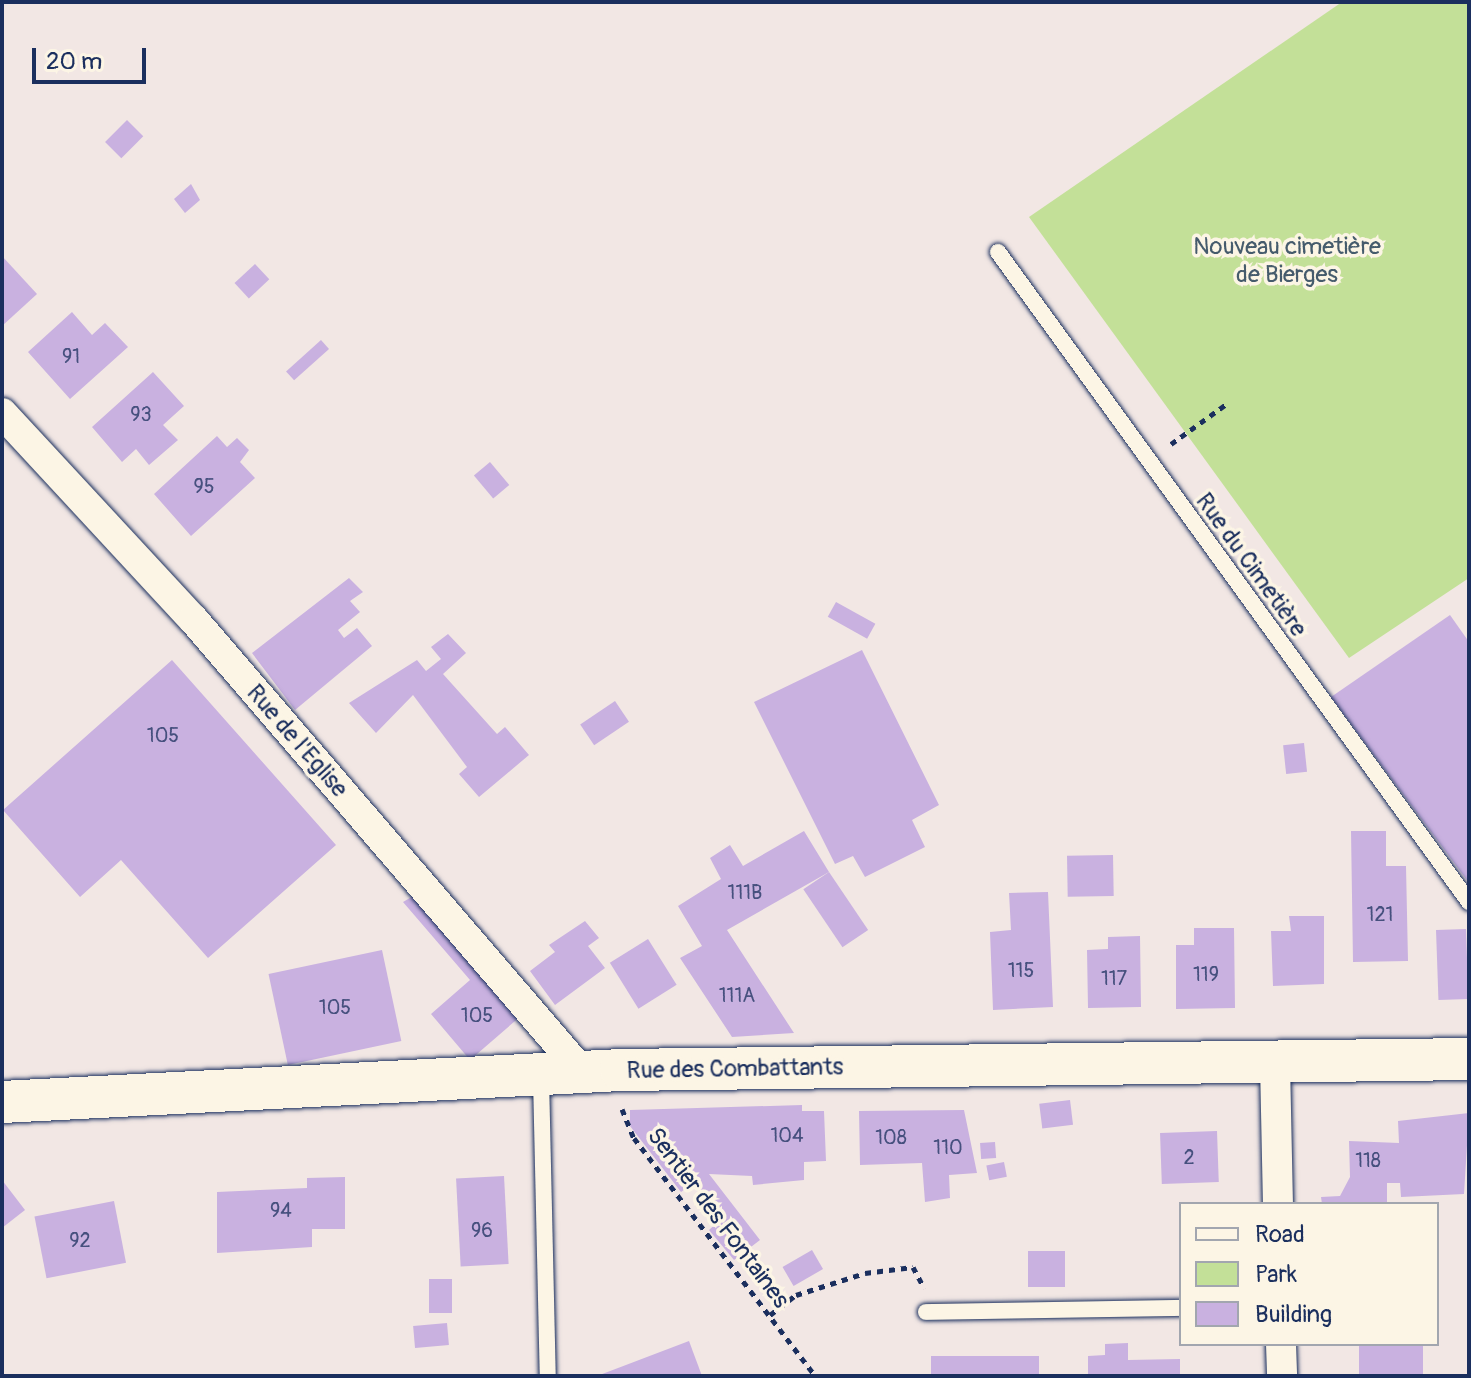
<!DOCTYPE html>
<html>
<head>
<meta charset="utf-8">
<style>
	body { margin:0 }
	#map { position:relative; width:1471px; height:1378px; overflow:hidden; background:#f2e7e4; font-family:Pangolin,sans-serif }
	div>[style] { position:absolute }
	.green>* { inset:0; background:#c3e098 }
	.building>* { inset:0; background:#c9b1e0; transform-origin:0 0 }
	.path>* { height:5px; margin-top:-2.5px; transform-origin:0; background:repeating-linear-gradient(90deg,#1b2f5e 0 6px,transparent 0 12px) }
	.roads { filter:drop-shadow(0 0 2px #1b2f5e) drop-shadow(0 0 2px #1b2f5e) }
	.lane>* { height:16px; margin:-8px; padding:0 8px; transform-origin:8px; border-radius:8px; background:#fcf5e5 }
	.street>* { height:30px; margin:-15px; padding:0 15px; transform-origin:15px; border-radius:15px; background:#fcf5e5 }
	.secondary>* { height:42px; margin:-21px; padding:0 21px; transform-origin:21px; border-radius:21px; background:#fcf5e5 }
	span { translate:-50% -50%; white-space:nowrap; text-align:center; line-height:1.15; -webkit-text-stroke:7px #fcf5e5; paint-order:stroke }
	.number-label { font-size:20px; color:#46507e }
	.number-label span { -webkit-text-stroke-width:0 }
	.park-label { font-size:24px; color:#455b6c }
	.street-label { font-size:24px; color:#1b2f5e }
	.frame { position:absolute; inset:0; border:4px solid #1b2f5e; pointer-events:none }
	.legend { position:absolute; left:1179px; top:1202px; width:260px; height:144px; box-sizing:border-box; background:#fcf5e5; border:2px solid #a2a6af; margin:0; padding:10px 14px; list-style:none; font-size:24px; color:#1b2f5e }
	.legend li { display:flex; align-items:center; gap:16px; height:40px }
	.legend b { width:40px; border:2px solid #a2a6af }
	.scale { position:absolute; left:32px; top:48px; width:114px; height:36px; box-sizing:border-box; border:4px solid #1b2f5e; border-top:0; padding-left:10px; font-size:24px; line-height:28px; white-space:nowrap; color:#1b2f5e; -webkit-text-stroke:6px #fcf5e5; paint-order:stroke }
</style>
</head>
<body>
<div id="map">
	<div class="green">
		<div style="clip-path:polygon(1342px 2px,1469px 2px,1469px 578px,1349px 658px,1029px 217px)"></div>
	</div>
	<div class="building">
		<div style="left:127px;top:120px;width:23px;height:31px;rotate:45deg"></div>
		<div style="clip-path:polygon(191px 184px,200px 200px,185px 213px,174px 199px)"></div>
		<div style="clip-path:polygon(2px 256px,37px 294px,2px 326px)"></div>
		<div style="left:255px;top:264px;width:21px;height:28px;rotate:47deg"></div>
		<div style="clip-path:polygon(72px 312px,92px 335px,105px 323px,128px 347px,70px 399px,28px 352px)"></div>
		<div style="left:321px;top:340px;width:12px;height:47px;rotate:48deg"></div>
		<div style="clip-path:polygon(153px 372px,184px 406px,163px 425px,178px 440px,149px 465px,136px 449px,122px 462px,92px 427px)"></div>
		<div style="clip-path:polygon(217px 436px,227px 447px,237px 438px,249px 450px,240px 462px,255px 478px,191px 536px,154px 494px)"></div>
		<div style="left:490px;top:462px;width:30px;height:21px;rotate:50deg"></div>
		<div style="clip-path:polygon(349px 578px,363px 592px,350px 601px,360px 612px,338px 630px,344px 638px,357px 628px,372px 646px,295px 710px,252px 653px)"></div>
		<div style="left:836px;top:602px;width:45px;height:17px;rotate:29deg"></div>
		<div style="clip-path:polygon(1450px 615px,1469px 642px,1469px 883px,1331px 697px)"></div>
		<div style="clip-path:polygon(448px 634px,466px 653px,443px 674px,497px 734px,505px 727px,529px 755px,479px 797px,459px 774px,467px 767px,413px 695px,376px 733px,349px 703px,417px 660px,426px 671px,441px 659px,431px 647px)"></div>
		<div style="clip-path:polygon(862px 650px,939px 805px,912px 820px,925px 847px,865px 877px,853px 856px,835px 864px,754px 702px)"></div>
		<div style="clip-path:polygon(172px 660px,336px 845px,208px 958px,121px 860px,80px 897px,3px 810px)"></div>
		<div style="left:615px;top:701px;width:25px;height:42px;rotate:56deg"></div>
		<div style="left:1304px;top:743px;width:29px;height:21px;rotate:84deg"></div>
		<div style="clip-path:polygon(804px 831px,829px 872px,727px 930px,794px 1033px,732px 1037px,680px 958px,702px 946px,678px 906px,721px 879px,710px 858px,730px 845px,743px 866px)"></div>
		<div style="clip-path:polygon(1351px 831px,1386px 831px,1386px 866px,1406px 866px,1408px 961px,1353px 962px)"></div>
		<div style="left:1113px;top:855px;width:41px;height:46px;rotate:89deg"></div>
		<div style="left:829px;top:872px;width:70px;height:31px;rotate:56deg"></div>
		<div style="clip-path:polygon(1048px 892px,1053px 1007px,993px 1010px,990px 932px,1011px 930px,1009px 893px)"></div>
		<div style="clip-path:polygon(415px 895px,522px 1015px,470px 1060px,431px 1014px,470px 980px,403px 902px)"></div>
		<div style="clip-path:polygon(1289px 916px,1324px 916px,1324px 984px,1273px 986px,1271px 931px,1291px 931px)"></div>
		<div style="clip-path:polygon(585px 921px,599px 938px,588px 946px,605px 968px,555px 1005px,530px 971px,555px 952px,549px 945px)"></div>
		<div style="clip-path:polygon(1194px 928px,1234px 928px,1235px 1008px,1176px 1009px,1176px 945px,1194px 945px)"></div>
		<div style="left:1466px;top:929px;width:70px;height:30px;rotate:88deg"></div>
		<div style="clip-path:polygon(1140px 936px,1141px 1007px,1088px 1008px,1087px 950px,1108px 949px,1108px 937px)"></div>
		<div style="left:648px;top:939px;width:54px;height:45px;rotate:58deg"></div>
		<div style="left:382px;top:950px;width:93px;height:116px;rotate:78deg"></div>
		<div style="left:1070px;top:1100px;width:25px;height:31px;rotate:83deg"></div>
		<div style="clip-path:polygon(802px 1105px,802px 1111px,824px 1111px,826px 1161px,804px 1162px,804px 1180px,753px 1185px,752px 1176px,709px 1174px,760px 1240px,734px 1260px,709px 1230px,721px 1219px,694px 1183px,681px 1192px,630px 1126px,630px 1110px)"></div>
		<div style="clip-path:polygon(964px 1110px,977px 1173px,949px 1175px,950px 1198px,925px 1202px,922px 1163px,860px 1165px,859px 1111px)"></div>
		<div style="clip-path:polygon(1469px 1113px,1464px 1194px,1401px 1197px,1400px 1183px,1387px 1183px,1387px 1204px,1322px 1204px,1321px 1197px,1340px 1196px,1350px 1177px,1349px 1141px,1399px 1143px,1398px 1121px)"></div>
		<div style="left:1217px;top:1131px;width:51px;height:57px;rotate:88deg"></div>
		<div style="left:995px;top:1142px;width:16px;height:15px;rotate:86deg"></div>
		<div style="left:1004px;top:1162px;width:15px;height:18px;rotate:79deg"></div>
		<div style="left:504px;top:1176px;width:88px;height:48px;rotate:87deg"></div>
		<div style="clip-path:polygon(345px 1177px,345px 1229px,312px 1229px,312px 1247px,217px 1253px,217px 1192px,307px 1188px,307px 1178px)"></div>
		<div style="clip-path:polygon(2px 1180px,25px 1210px,2px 1228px)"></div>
		<div style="left:114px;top:1201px;width:63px;height:81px;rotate:79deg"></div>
		<div style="left:812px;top:1250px;width:22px;height:34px;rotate:60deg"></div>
		<div style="left:1065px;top:1251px;width:36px;height:37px;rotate:90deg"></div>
		<div style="left:452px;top:1279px;width:34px;height:23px;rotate:90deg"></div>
		<div style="left:447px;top:1323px;width:22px;height:34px;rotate:85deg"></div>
		<div style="clip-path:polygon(689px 1341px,702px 1376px,597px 1376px)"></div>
		<div style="clip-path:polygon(1128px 1343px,1128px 1360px,1180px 1359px,1180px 1376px,1088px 1376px,1088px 1356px,1105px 1355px,1105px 1344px)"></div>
		<div style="left:1359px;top:1344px;width:64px;height:32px"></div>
		<div style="left:1039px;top:1356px;width:20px;height:108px;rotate:90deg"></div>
	</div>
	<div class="path">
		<div style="left:1171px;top:444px;width:67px;rotate:-35.8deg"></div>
		<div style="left:622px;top:1109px;width:31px;rotate:68deg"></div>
		<div style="left:634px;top:1138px;width:299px;rotate:52.7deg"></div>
		<div style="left:770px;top:1315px;width:33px;rotate:-38deg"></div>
		<div style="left:796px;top:1295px;width:72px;rotate:-17.7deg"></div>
		<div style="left:865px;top:1273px;width:48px;rotate:-7.1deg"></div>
		<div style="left:913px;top:1267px;width:24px;rotate:62deg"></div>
	</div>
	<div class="roads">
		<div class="lane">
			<div style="left:998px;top:252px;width:803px;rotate:54.07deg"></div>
			<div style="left:541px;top:1078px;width:298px;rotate:88.7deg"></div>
			<div style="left:926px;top:1312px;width:255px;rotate:-0.9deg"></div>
		</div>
		<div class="street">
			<div style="left:2px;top:413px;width:281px;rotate:47.2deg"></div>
			<div style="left:193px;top:619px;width:601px;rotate:49.32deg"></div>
			<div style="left:1275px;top:1063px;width:141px;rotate:88.8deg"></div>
			<div style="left:1281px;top:1344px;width:32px;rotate:88deg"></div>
		</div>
		<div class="secondary">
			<div style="left:2px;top:1102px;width:620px;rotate:-2.96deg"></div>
			<div style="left:621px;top:1070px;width:848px;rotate:-0.74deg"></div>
		</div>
	</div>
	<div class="number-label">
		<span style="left:71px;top:356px">91</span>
		<span style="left:141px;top:414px">93</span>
		<span style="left:204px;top:486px">95</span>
		<span style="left:163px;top:735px">105</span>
		<span style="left:745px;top:892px">111B</span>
		<span style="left:1380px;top:914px">121</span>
		<span style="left:1021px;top:970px">115</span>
		<span style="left:1206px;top:974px">119</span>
		<span style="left:1114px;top:978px">117</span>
		<span style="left:737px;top:995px">111A</span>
		<span style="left:335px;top:1007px">105</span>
		<span style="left:477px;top:1015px">105</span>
		<span style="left:787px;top:1135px">104</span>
		<span style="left:891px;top:1137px">108</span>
		<span style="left:948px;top:1147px">110</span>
		<span style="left:1189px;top:1157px">2</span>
		<span style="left:1368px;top:1160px">118</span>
		<span style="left:281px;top:1210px">94</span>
		<span style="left:482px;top:1230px">96</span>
		<span style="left:80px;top:1240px">92</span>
	</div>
	<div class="park-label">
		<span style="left:1287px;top:261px">Nouveau cimetière<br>de Bierges</span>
	</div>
	<div class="street-label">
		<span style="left:1251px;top:565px;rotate:54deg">Rue du Cimetière</span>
		<span style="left:297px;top:741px;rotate:49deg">Rue de l'Eglise</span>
		<span style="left:735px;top:1069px;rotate:-1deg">Rue des Combattants</span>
		<span style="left:718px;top:1218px;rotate:53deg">Sentier des Fontaines</span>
	</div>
	<div class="frame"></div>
	<ul class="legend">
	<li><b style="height:10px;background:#fcf5e5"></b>Road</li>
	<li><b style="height:22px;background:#c3e098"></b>Park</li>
	<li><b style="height:22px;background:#c9b1e0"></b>Building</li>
	</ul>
	<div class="scale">20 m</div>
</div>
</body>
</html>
